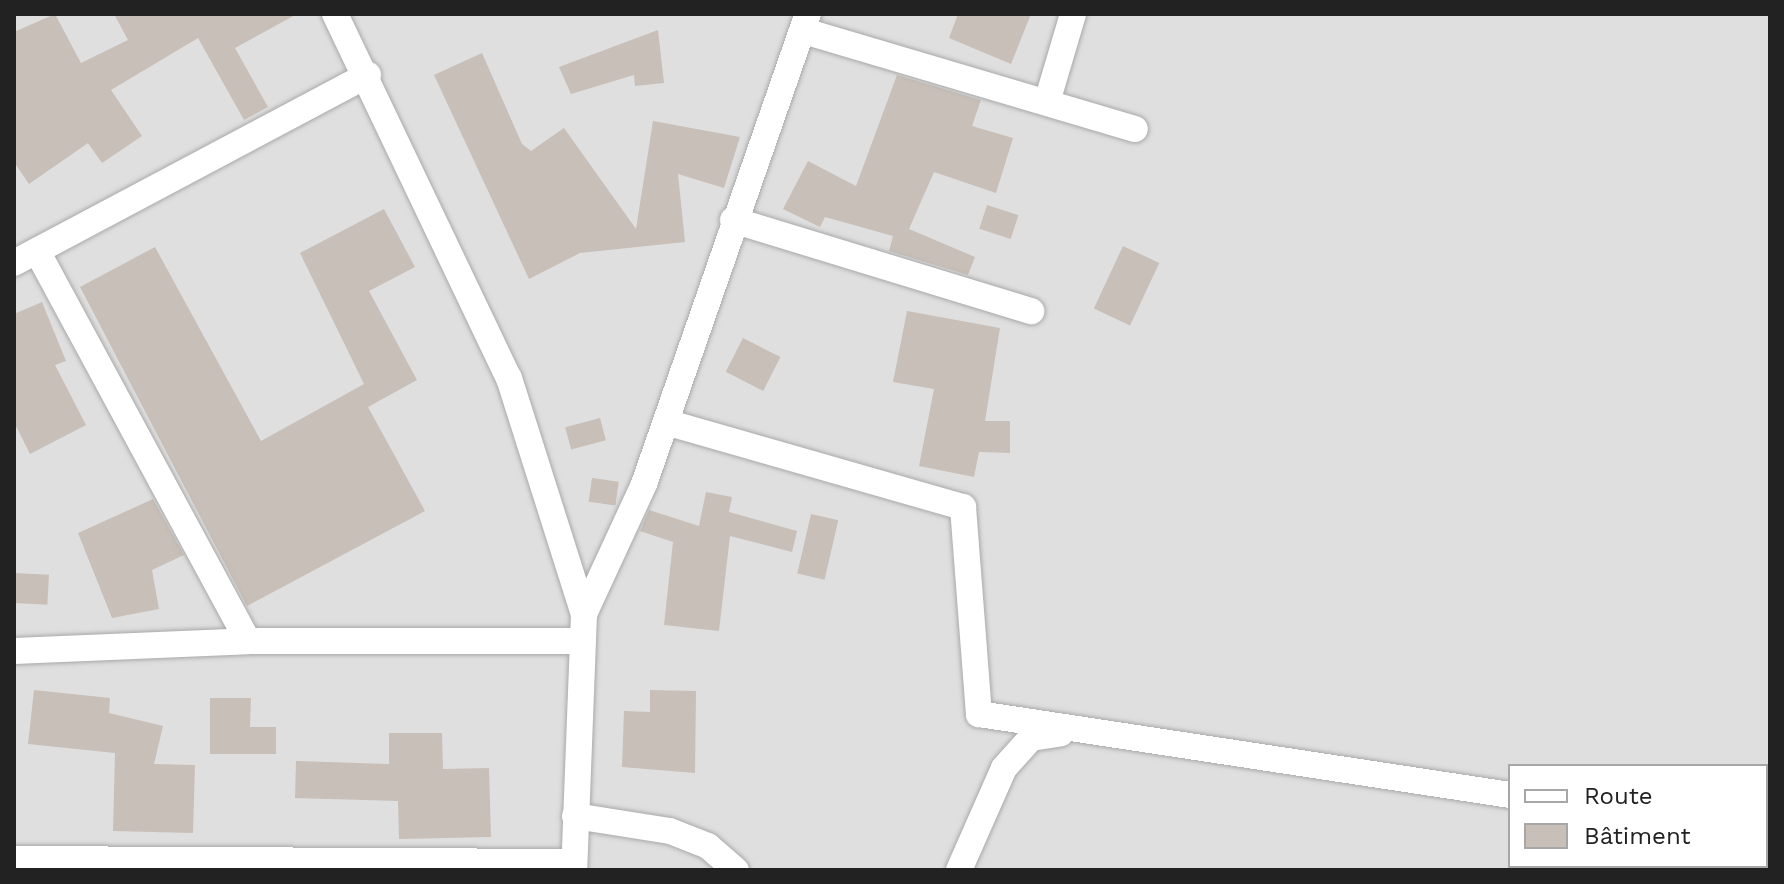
<!DOCTYPE html>
<html>
<head>
<meta charset="utf-8">
<style>
	body { margin:0 }
	#map { position:relative; width:1784px; height:884px; overflow:hidden; background:#f2efe9; font-family:"Work Sans",sans-serif }
	div>[style] { position:absolute }
	.residential>* { inset:0; background:#e0dfdf }
	.building>* { inset:0; background:#c7bfb8; transform-origin:0 0 }
	.roads { filter:drop-shadow(0 0 2px #a9a9a9) drop-shadow(0 0 2px #a9a9a9) }
	.street>* { height:26px; margin:-13px; padding:0 13px; transform-origin:13px; border-radius:13px; background:#fff }
	span { translate:-50% -50%; white-space:nowrap; text-align:center; line-height:1.15; -webkit-text-stroke:8px #fff; paint-order:stroke }
	.frame { position:absolute; inset:0; border:16px solid #222; pointer-events:none }
	.legend { position:absolute; left:1508px; top:764px; width:260px; height:104px; box-sizing:border-box; background:#fff; border:2px solid #a7a7a7; margin:0; padding:10px 14px; list-style:none; font-size:24px; color:#222 }
	.legend li { display:flex; align-items:center; gap:16px; height:40px }
	.legend b { width:40px; border:2px solid #a7a7a7 }
</style>
</head>
<body>
<div id="map">
	<div class="residential">
		<div style="clip-path:polygon(evenodd,14px 14px,1770px 14px,1770px 870px,14px 870px,14px 14px,1510px 766px,1766px 766px,1766px 866px,1510px 866px,1510px 766px)"></div>
	</div>
	<div class="building">
		<div style="clip-path:polygon(55px 14px,81px 63px,128px 40px,114px 14px,297px 14px,235px 48px,268px 107px,244px 120px,198px 38px,111px 90px,142px 136px,102px 163px,88px 143px,29px 184px,14px 162px,14px 32px)"></div>
		<div style="clip-path:polygon(958px 14px,1031px 14px,1011px 64px,949px 38px)"></div>
		<div style="clip-path:polygon(658px 30px,664px 83px,635px 86px,634px 75px,571px 94px,559px 67px)"></div>
		<div style="clip-path:polygon(482px 53px,522px 144px,531px 151px,564px 128px,636px 229px,653px 121px,740px 137px,724px 188px,678px 174px,685px 242px,580px 253px,529px 279px,434px 75px)"></div>
		<div style="clip-path:polygon(897px 75px,981px 100px,972px 126px,1013px 138px,996px 193px,934px 172px,909px 229px,975px 257px,968px 275px,889px 251px,893px 236px,825px 217px,820px 227px,783px 209px,808px 161px,856px 186px)"></div>
		<div style="left:987px;top:205px;width:33px;height:25px;rotate:18deg"></div>
		<div style="clip-path:polygon(384px 209px,415px 267px,369px 291px,417px 380px,368px 407px,425px 511px,247px 606px,80px 287px,155px 247px,261px 441px,364px 384px,300px 253px)"></div>
		<div style="left:1123px;top:246px;width:40px;height:69px;rotate:25deg"></div>
		<div style="clip-path:polygon(42px 302px,66px 361px,55px 365px,86px 425px,30px 454px,14px 422px,14px 314px)"></div>
		<div style="clip-path:polygon(907px 311px,1000px 328px,985px 421px,1010px 421px,1010px 453px,979px 452px,974px 477px,919px 466px,934px 389px,893px 382px)"></div>
		<div style="left:743px;top:338px;width:42px;height:38px;rotate:27deg"></div>
		<div style="left:600px;top:418px;width:23px;height:36px;rotate:75deg"></div>
		<div style="left:592px;top:478px;width:27px;height:24px;rotate:8deg"></div>
		<div style="clip-path:polygon(706px 492px,732px 497px,729px 512px,797px 531px,792px 552px,730px 536px,719px 631px,664px 625px,673px 542px,640px 531px,649px 510px,699px 526px)"></div>
		<div style="clip-path:polygon(153px 499px,184px 555px,152px 570px,159px 609px,112px 618px,78px 533px)"></div>
		<div style="left:811px;top:514px;width:28px;height:61px;rotate:13deg"></div>
		<div style="left:14px;top:573px;width:35px;height:30px;rotate:3deg"></div>
		<div style="clip-path:polygon(34px 690px,110px 698px,109px 713px,163px 726px,154px 764px,195px 765px,193px 833px,113px 831px,115px 753px,28px 744px)"></div>
		<div style="clip-path:polygon(650px 690px,696px 691px,695px 773px,622px 767px,624px 711px,650px 712px)"></div>
		<div style="clip-path:polygon(210px 698px,251px 698px,250px 727px,276px 727px,276px 754px,210px 754px)"></div>
		<div style="clip-path:polygon(389px 733px,442px 733px,443px 769px,489px 768px,491px 837px,399px 839px,398px 801px,295px 798px,296px 761px,389px 764px)"></div>
	</div>
	<div class="roads">
		<div class="street">
			<div style="left:335px;top:14px;width:403px;rotate:64.5deg"></div>
			<div style="left:509px;top:378px;width:248px;rotate:72.4deg"></div>
			<div style="left:584px;top:614px;width:256px;rotate:92.2deg"></div>
			<div style="left:804px;top:31px;width:345px;rotate:16.5deg"></div>
			<div style="left:1047px;top:102px;width:92px;rotate:-73.5deg"></div>
			<div style="left:733px;top:220px;width:312px;rotate:17deg"></div>
			<div style="left:37px;top:251px;width:443px;rotate:61.6deg"></div>
			<div style="left:14px;top:263px;width:401px;rotate:-28deg"></div>
			<div style="left:666px;top:422px;width:309px;rotate:16deg"></div>
			<div style="left:963px;top:507px;width:208px;rotate:85.6deg"></div>
			<div style="left:979px;top:714px;width:537px;rotate:8.67deg"></div>
			<div style="left:584px;top:614px;width:143px;rotate:-65.2deg"></div>
			<div style="left:644px;top:484px;width:498px;rotate:-70.8deg"></div>
			<div style="left:14px;top:651px;width:234px;rotate:-2.4deg"></div>
			<div style="left:248px;top:641px;width:332px"></div>
			<div style="left:575px;top:816px;width:96px;rotate:9deg"></div>
			<div style="left:670px;top:831px;width:41px;rotate:21.5deg"></div>
			<div style="left:708px;top:846px;width:37px;rotate:41deg"></div>
			<div style="left:1766px;top:836px;width:4px"></div>
			<div style="left:14px;top:859px;width:560px;rotate:0.31deg"></div>
			<div style="left:959px;top:870px;width:111px;rotate:-66.2deg"></div>
			<div style="left:1004px;top:768px;width:40px;rotate:-48deg"></div>
			<div style="left:1031px;top:738px;width:30px;rotate:-9deg"></div>
			<div style="left:1548px;top:870px;width:5px;rotate:-53deg"></div>
		</div>
	</div>
	<div class="frame"></div>
	<ul class="legend">
	<li><b style="height:10px;background:#fff"></b>Route</li>
	<li><b style="height:22px;background:#c7bfb8"></b>Bâtiment</li>
	</ul>
</div>
</body>
</html>
